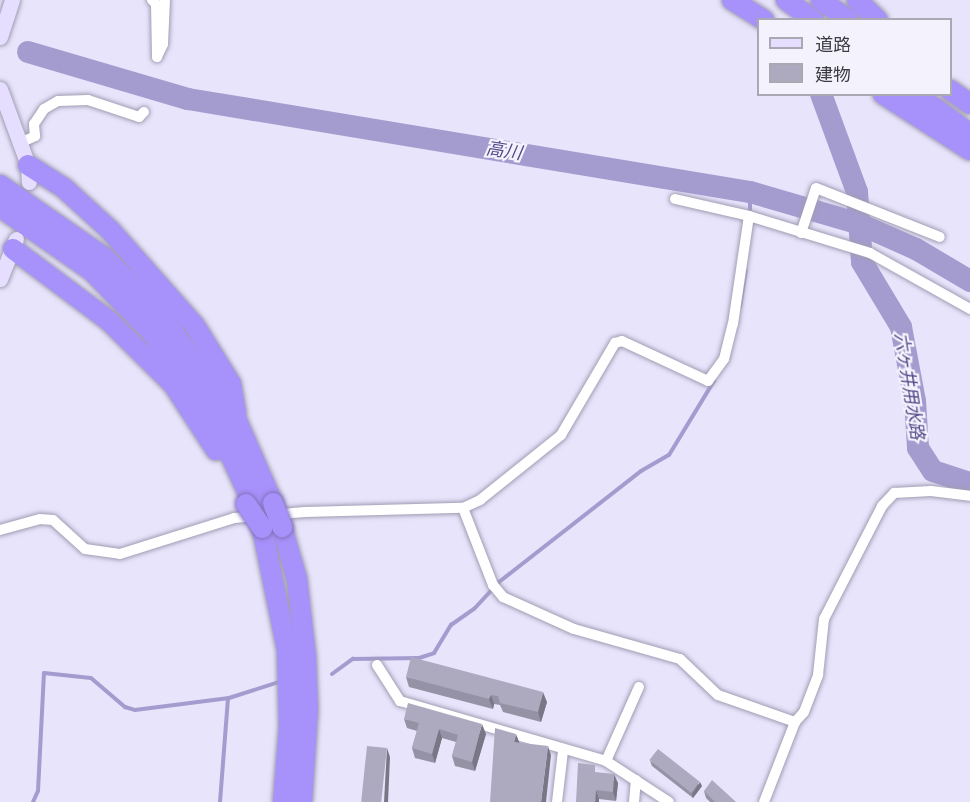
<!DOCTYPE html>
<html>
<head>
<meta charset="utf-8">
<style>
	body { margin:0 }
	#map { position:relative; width:970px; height:802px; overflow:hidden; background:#e7e4fb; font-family:"IBM Plex Serif","Noto Sans JP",serif }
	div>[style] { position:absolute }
	.stream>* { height:4px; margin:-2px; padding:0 2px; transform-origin:2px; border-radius:2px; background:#a49ccf }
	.river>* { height:22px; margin:-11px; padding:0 11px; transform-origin:11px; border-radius:11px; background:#a49ccf }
	.roads { filter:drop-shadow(0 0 2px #a09db3) drop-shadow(0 0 2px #a09db3) }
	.street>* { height:10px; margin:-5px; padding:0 5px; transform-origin:5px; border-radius:5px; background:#fff }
	.secondary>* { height:15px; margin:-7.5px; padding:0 7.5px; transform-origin:7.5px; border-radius:7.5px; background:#e5defe }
	.highway>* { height:20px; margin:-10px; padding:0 10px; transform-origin:10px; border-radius:10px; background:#a791fb }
	.bridges { filter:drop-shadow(0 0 2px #8273bb) drop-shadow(0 0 2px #8273bb) }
	.highway-bridge>* { height:20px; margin:-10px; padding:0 10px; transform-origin:10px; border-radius:10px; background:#a791fb }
	.wall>* { inset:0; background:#9592a5 }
	.shaded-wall>* { inset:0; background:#797786 }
	.building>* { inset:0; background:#adaac0; transform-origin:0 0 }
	span { translate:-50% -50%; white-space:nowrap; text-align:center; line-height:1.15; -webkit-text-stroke:4.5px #f4f3fd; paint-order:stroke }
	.water-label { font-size:18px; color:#554888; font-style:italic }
	.legend { position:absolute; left:757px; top:18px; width:195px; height:78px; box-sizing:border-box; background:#f4f3fd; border:2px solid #aaa9b3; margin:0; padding:8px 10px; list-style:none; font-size:18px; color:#3c3b44 }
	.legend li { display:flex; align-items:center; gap:12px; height:30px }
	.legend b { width:30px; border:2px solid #aaa9b3 }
</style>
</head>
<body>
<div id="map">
	<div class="stream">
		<div style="left:750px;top:210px;width:18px;rotate:-90deg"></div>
		<div style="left:740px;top:307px;width:37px;rotate:-81deg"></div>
		<div style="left:332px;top:674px;width:26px;rotate:-36deg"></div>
		<div style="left:353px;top:659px;width:66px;rotate:-0.9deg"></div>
		<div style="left:419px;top:658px;width:16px;rotate:-18deg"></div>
		<div style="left:434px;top:653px;width:33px;rotate:-59deg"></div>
		<div style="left:451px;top:625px;width:28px;rotate:-35deg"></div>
		<div style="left:474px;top:609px;width:37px;rotate:-47deg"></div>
		<div style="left:499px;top:582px;width:180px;rotate:-38deg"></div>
		<div style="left:641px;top:471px;width:32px;rotate:-30deg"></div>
		<div style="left:669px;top:455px;width:87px;rotate:-58.7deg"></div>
		<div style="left:33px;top:802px;width:12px;rotate:-66deg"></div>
		<div style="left:38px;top:791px;width:118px;rotate:-87.1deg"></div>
		<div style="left:44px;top:673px;width:47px;rotate:6.1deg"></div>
		<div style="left:91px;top:678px;width:45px;rotate:40.5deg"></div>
		<div style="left:125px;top:707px;width:10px;rotate:17deg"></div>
		<div style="left:135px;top:710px;width:95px;rotate:-7.3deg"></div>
		<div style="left:229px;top:698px;width:52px;rotate:-17.7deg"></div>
		<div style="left:220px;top:802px;width:104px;rotate:-85.6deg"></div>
	</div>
	<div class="river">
		<div style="left:28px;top:52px;width:167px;rotate:16.4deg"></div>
		<div style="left:188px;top:99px;width:570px;rotate:9.4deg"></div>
		<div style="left:750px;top:192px;width:111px;rotate:16.2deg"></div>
		<div style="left:857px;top:223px;width:64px;rotate:23.8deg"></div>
		<div style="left:916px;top:249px;width:63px;rotate:30.7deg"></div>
		<div style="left:821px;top:94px;width:104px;rotate:69.8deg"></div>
		<div style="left:857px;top:192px;width:70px;rotate:85.9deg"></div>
		<div style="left:862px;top:262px;width:76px;rotate:59deg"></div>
		<div style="left:901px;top:327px;width:75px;rotate:79.3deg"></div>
		<div style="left:915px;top:401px;width:47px;rotate:86.3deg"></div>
		<div style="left:918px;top:448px;width:27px;rotate:57deg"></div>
		<div style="left:933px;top:471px;width:39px;rotate:18deg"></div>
	</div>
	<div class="roads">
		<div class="street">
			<div style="left:152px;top:0;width:6px;rotate:45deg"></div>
			<div style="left:156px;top:4px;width:53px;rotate:88.9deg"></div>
			<div style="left:157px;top:57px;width:14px;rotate:-65deg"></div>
			<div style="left:163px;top:44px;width:44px;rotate:-87.4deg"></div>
			<div style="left:18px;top:144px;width:19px;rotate:-25deg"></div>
			<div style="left:35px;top:136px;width:12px;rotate:-95deg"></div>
			<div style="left:34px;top:124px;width:18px;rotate:-56deg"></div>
			<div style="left:44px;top:109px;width:16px;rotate:-30deg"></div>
			<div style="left:58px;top:101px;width:30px;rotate:-2deg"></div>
			<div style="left:88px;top:100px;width:54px;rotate:18.4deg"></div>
			<div style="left:139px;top:117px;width:7px;rotate:-45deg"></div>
			<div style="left:675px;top:199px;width:76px;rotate:12.9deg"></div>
			<div style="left:801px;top:233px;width:47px;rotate:-71.6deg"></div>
			<div style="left:816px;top:188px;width:133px;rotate:21.6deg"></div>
			<div style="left:463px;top:508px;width:83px;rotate:68.7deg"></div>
			<div style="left:493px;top:585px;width:16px;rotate:50deg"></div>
			<div style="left:503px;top:597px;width:78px;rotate:24.3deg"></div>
			<div style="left:574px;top:629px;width:110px;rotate:15.8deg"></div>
			<div style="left:680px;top:659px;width:52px;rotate:43.5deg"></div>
			<div style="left:718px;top:695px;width:82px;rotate:19.3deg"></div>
			<div style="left:0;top:530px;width:41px;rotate:-15.4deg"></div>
			<div style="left:40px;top:519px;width:13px;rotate:4deg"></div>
			<div style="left:53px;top:520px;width:43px;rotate:42.2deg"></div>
			<div style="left:85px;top:549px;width:35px;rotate:8deg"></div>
			<div style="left:120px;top:554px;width:120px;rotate:-17.5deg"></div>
			<div style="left:234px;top:518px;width:71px;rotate:-4.8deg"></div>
			<div style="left:305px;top:512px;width:158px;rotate:-1.5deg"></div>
			<div style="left:463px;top:508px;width:19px;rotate:-25deg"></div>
			<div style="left:480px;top:500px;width:104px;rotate:-38.7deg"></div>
			<div style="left:561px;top:435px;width:107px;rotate:-59.6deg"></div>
			<div style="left:615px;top:343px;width:7px;rotate:-16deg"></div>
			<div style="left:622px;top:341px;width:95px;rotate:24.9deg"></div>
			<div style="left:708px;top:381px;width:27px;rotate:-54deg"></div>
			<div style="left:724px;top:359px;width:36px;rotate:-76deg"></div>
			<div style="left:733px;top:324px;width:109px;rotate:-81.6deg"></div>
			<div style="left:749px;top:216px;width:127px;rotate:17deg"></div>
			<div style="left:870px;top:253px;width:115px;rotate:29.2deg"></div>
			<div style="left:377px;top:665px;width:43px;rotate:57.4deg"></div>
			<div style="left:400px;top:701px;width:215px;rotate:16.2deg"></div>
			<div style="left:606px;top:761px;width:75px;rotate:33.1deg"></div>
			<div style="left:606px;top:761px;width:81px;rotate:-66deg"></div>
			<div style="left:557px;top:802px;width:51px;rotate:-83.3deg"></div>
			<div style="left:634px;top:802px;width:22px;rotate:-85deg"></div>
			<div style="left:764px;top:802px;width:86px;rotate:-68.8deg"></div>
			<div style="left:795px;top:722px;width:13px;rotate:-48deg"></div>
			<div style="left:804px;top:712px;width:40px;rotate:-69deg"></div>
			<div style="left:818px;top:675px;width:56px;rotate:-83.9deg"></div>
			<div style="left:824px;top:619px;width:127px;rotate:-62.8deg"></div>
			<div style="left:882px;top:506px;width:18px;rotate:-47deg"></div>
			<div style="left:894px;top:493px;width:37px;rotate:-3deg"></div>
			<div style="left:931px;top:491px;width:39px;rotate:7deg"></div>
		</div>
		<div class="secondary">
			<div style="left:0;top:37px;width:39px;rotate:-72deg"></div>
			<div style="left:0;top:89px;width:81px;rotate:69.8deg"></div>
			<div style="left:28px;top:165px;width:17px;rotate:87deg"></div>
			<div style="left:0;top:279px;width:43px;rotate:-68.2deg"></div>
		</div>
		<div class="highway">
			<div style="left:732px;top:0;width:38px;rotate:32deg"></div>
			<div style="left:786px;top:0;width:34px;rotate:36deg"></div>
			<div style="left:821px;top:0;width:34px;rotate:36deg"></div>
			<div style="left:857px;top:0;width:29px;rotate:44deg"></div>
			<div style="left:950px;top:90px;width:24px;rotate:35deg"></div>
			<div style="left:883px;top:94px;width:103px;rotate:32.8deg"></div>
			<div style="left:916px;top:94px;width:67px;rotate:36.5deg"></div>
			<div style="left:28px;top:165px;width:43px;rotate:32.6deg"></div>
			<div style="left:64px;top:188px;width:62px;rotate:42.4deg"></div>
			<div style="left:110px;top:230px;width:128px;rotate:48.5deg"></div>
			<div style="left:195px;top:326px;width:68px;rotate:58.2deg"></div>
			<div style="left:231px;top:384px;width:29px;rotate:80deg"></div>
			<div style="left:0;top:185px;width:128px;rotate:34.8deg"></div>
			<div style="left:105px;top:258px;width:74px;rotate:45deg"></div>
			<div style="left:157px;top:310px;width:137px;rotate:54.2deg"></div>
			<div style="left:237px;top:421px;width:90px;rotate:66.3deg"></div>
			<div style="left:0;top:207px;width:112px;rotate:34.8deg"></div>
			<div style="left:92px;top:271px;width:86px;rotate:45.9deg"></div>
			<div style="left:152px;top:333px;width:102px;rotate:53.8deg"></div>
			<div style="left:212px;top:415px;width:98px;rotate:65.3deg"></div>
			<div style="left:13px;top:249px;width:119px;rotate:36.8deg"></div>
			<div style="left:108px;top:320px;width:91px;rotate:44.6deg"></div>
			<div style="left:173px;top:384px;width:79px;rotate:56.9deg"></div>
			<div style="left:282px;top:527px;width:54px;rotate:73.9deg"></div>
			<div style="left:297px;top:579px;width:79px;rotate:83.4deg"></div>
			<div style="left:306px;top:657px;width:53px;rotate:87.8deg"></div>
			<div style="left:308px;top:710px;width:92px;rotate:93.7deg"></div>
			<div style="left:262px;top:528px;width:125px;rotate:78.4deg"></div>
			<div style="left:287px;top:650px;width:77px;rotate:88.5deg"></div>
			<div style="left:289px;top:727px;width:75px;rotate:94.6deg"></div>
		</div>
	</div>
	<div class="bridges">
		<div class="highway-bridge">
			<div style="left:273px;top:503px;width:26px;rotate:69deg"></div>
			<div style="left:246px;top:504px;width:29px;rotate:56deg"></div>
		</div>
	</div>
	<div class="wall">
		<div style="clip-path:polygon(406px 677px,547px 702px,541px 722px,503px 712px,500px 705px,494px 704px,493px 709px,409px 687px)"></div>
		<div style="clip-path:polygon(404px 719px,486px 734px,475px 771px,455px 766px,452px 756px,456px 742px,442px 738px,435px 763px,415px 758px,412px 748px,417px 731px,407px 728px)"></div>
		<div style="clip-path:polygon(650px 761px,702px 786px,693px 798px,652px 766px)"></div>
		<div style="clip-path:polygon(598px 773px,618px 783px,616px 801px,599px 799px,576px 802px)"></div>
		<div style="clip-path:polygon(704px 791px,736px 802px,710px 802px,706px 798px)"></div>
	</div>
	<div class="shaded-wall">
		<div style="clip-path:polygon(543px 692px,547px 702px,541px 722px,538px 712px)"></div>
		<div style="clip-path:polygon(491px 695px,494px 704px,493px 709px,489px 699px)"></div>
		<div style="clip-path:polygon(482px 724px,486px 734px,475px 771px,472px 762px)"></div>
		<div style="clip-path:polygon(439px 729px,442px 738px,435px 763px,432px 754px)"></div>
		<div style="clip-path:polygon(516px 734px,520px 744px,514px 742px)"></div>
		<div style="clip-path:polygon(548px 746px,551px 755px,546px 802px,541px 802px)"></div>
		<div style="clip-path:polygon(387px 748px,390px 757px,388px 802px,384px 802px)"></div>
		<div style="clip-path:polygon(614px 774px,618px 783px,616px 801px,613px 792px)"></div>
		<div style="clip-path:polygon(700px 782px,702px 786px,693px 798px,692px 794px)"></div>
		<div style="clip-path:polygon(596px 790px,599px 799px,599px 802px,595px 802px)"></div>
	</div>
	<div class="building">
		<div style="clip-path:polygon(411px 657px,543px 692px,538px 712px,500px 703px,498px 696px,491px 695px,489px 699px,406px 677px)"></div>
		<div style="clip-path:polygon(408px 703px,482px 724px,472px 762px,452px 756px,458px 735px,439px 729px,432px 754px,412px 748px,419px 723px,404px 719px)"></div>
		<div style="clip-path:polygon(495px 728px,516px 734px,514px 742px,548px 746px,541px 802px,490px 802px)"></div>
		<div style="left:367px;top:746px;width:20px;height:56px;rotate:6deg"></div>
		<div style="left:658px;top:749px;width:53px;height:14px;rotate:38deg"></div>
		<div style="clip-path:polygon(578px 763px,595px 765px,595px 772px,614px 774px,613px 792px,596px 790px,595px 802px,576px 802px)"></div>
		<div style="clip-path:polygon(712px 780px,736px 802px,715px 802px,704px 791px)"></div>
	</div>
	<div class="water-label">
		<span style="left:504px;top:151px;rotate:9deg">高川</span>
		<span style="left:909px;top:386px;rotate:81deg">六ヶ井用水路</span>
	</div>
	<ul class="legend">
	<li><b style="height:8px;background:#e5defe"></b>道路</li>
	<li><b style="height:16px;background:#adaac0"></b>建物</li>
	</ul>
</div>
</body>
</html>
